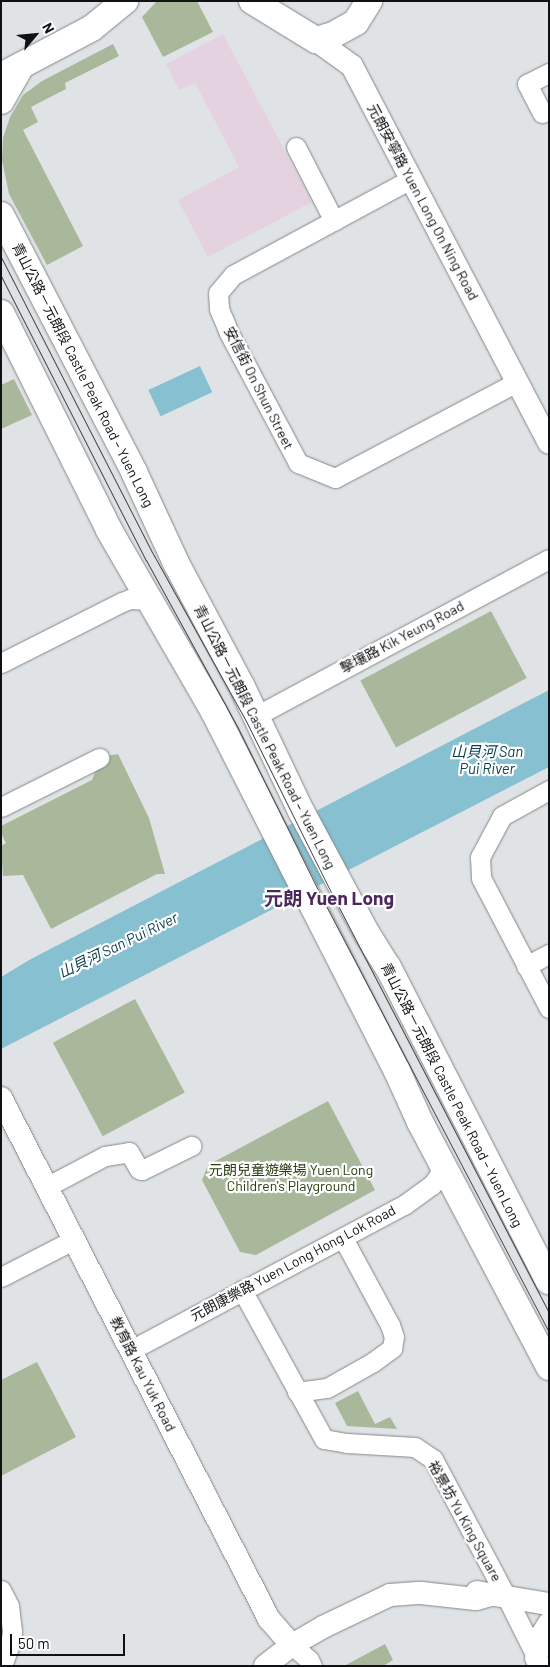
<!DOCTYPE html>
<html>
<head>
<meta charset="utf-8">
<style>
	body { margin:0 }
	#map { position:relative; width:550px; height:1667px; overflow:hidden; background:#e0e3e5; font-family:Barlow,"Noto Sans TC",sans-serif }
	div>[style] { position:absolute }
	.medical>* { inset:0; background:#e5d2e1 }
	.green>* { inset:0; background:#a9b89b; transform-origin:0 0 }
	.water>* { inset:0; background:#87c0d1; transform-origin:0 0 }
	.roads { filter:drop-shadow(0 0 1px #848789) drop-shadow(0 0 1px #848789) }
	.minor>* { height:19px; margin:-9.5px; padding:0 9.5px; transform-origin:9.5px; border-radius:9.5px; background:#fff }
	.tertiary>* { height:22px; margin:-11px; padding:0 11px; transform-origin:11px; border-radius:11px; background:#fff }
	.secondary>* { height:26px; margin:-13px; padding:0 13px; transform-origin:13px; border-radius:13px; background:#fff }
	.tram>* { height:1px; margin:-0.5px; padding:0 0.5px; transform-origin:0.5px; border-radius:0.5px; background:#454748 }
	span { translate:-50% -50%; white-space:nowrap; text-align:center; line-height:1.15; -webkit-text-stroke:4.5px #fff; paint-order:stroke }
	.street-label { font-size:14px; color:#101112 }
	.park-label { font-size:14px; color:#283d0d }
	.water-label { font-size:15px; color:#0d414e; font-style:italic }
	.district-label { font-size:19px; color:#4d285f; font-weight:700 }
	.frame { position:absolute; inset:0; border:2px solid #101112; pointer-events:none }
	.north { position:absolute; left:10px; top:10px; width:50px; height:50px; -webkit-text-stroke:4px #fff; paint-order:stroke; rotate:62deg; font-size:14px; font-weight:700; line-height:20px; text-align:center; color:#101112 }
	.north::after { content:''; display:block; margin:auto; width:18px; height:22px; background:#101112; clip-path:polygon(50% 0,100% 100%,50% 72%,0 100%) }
	.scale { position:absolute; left:10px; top:1634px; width:115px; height:22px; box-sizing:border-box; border:2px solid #101112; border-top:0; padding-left:6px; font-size:15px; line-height:18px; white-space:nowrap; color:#101112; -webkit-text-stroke:4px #fff; paint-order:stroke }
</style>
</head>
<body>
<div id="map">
	<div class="medical">
		<div style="clip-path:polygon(223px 34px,312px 202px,208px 257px,178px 200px,239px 167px,195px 83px,179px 90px,166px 64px)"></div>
	</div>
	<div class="green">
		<div style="clip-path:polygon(157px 1px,197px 1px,213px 32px,163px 57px,142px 17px)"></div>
		<div style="clip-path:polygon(113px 44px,119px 56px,65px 83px,66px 89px,31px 107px,38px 122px,23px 130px,83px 246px,47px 265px,9px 194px,2px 160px,3px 138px,10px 117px,23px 95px,42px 81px)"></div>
		<div style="clip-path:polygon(14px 379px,32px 415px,1px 429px,1px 385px)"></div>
		<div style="left:491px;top:611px;width:76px;height:148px;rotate:62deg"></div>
		<div style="clip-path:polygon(118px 754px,149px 818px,165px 874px,157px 874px,51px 929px,23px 875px,3px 876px,1px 846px,6px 843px,1px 833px,1px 826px,92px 780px,101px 757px)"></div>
		<div style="left:135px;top:999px;width:106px;height:93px;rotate:62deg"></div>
		<div style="clip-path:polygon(328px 1101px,375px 1190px,256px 1255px,240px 1252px,202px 1180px,208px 1165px)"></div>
		<div style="clip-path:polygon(37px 1362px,76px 1437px,1px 1476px,1px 1380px)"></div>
		<div style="clip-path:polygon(358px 1391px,375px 1424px,390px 1417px,397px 1429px,347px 1426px,335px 1403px)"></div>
		<div style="clip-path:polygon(385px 1644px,393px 1660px,383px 1666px,344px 1666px)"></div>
	</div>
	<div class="water">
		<div style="left:200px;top:366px;width:29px;height:57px;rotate:65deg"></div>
		<div style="clip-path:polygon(549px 690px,549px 767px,1px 1049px,1px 977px,31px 959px)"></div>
	</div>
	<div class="roads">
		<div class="minor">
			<div style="left:542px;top:113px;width:33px;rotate:-117deg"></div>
			<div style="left:527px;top:84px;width:25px;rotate:-27deg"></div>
			<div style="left:296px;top:147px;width:83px;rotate:62.8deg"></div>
			<div style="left:411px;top:179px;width:202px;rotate:151.7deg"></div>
			<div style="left:233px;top:275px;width:23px;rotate:130deg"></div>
			<div style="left:218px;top:293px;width:16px;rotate:86deg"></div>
			<div style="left:219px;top:309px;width:26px;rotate:67deg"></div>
			<div style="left:229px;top:333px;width:147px;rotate:62deg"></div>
			<div style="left:298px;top:463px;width:40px;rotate:22deg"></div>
			<div style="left:335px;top:478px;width:206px;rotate:-27.8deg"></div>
			<div style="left:1px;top:663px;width:136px;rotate:-26.8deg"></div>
			<div style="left:122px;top:602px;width:9px;rotate:-21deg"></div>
			<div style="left:130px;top:599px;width:19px;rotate:3deg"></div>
			<div style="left:256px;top:716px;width:332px;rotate:-28.2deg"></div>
			<div style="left:549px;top:790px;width:54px;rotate:151deg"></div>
			<div style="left:502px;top:816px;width:47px;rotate:118.2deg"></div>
			<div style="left:480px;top:857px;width:21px;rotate:87deg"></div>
			<div style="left:481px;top:878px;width:147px;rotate:62.4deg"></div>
			<div style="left:1px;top:807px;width:110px;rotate:-26.6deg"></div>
			<div style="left:526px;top:966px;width:26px;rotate:-28deg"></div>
			<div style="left:48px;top:1186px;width:64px;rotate:-27.8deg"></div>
			<div style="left:105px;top:1156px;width:24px;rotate:-9deg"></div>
			<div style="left:129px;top:1152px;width:20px;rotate:60deg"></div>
			<div style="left:139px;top:1169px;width:3px;rotate:18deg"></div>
			<div style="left:142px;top:1170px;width:55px;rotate:-26.1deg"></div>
			<div style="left:1px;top:1277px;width:83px;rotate:-27.2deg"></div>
			<div style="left:242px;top:1290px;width:170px;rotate:61.2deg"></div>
			<div style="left:324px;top:1439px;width:23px;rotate:10deg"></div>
			<div style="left:347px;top:1443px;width:68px;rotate:3.4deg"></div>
			<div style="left:415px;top:1447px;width:22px;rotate:34deg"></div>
			<div style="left:433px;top:1459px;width:157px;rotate:62deg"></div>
			<div style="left:507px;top:1598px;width:72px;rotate:63.4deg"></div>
			<div style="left:131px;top:1350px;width:309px;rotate:-28deg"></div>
			<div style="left:404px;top:1205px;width:34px;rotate:-36deg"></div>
			<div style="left:432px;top:1185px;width:12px;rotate:-55deg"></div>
			<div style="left:439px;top:1175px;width:13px;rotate:-81deg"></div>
			<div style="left:297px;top:1392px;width:30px;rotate:-8deg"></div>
			<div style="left:327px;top:1388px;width:53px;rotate:-29.5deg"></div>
			<div style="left:373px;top:1362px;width:24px;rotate:-36deg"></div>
			<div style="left:392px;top:1348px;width:11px;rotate:-80deg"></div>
			<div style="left:394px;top:1337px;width:13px;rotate:-108deg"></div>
			<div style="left:390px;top:1325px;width:99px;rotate:-118.4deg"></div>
			<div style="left:1px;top:1590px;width:18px;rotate:63deg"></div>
			<div style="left:9px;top:1606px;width:26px;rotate:83deg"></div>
			<div style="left:12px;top:1632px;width:12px;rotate:99deg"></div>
			<div style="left:10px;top:1644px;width:23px;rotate:110deg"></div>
			<div style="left:292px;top:1645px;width:23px;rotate:41deg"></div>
			<div style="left:309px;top:1660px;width:7px;rotate:63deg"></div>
		</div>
		<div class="tertiary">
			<div style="left:316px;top:40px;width:44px;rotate:35.8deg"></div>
			<div style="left:352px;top:66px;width:425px;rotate:62.4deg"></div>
			<div style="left:1px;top:1098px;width:586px;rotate:62.78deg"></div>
			<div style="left:269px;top:1619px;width:35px;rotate:49deg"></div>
			<div style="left:477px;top:1592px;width:73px;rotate:9.5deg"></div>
			<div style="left:536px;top:1658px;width:23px;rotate:-77deg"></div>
			<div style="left:541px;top:1636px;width:15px;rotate:-58deg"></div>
			<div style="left:265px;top:1666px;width:34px;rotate:-38deg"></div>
			<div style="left:292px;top:1645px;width:36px;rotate:-30deg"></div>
			<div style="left:323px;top:1627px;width:74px;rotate:-25.5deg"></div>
			<div style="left:390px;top:1595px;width:31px;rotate:-4deg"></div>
			<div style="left:421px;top:1593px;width:55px;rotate:6.2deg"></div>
			<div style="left:476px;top:1599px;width:16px;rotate:-15deg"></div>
		</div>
		<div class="secondary">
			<div style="left:252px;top:1px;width:75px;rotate:31.4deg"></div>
			<div style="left:316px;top:40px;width:18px;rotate:-16deg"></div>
			<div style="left:333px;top:35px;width:26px;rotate:-29deg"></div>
			<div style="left:356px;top:22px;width:25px;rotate:-58deg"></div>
			<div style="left:1px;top:76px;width:103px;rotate:-27.8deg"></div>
			<div style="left:92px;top:28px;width:43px;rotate:-39.3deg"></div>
			<div style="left:1px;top:101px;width:40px;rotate:-60.3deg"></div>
			<div style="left:1px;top:215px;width:289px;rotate:62.6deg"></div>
			<div style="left:134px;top:472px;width:100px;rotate:65.2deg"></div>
			<div style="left:176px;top:563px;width:140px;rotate:62deg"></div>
			<div style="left:242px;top:687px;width:137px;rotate:64.6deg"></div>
			<div style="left:301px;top:811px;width:140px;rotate:61.8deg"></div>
			<div style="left:367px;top:934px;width:39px;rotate:58deg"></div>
			<div style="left:388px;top:967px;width:353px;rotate:62.9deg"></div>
			<div style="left:1px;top:313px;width:242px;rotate:63.5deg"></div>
			<div style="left:109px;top:530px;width:210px;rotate:60deg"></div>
			<div style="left:214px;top:712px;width:403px;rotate:63deg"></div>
			<div style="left:397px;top:1071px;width:56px;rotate:65.7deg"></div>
			<div style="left:420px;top:1122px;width:277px;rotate:62.2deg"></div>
		</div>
	</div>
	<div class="tram">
		<div style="left:1px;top:257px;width:331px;rotate:62.9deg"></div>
		<div style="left:152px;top:552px;width:193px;rotate:60.9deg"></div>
		<div style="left:246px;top:721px;width:193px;rotate:63.6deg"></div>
		<div style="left:332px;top:894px;width:471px;rotate:62.6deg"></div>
		<div style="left:1px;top:276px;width:319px;rotate:63deg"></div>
		<div style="left:146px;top:560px;width:189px;rotate:61.3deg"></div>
		<div style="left:237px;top:726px;width:192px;rotate:63.7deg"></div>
		<div style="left:322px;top:898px;width:491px;rotate:62.4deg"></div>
	</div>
	<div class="street-label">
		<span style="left:423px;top:202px;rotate:62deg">元朗安寧路 Yuen Long On Ning Road</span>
		<span style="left:83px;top:375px;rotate:63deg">青山公路－元朗段 Castle Peak Road – Yuen Long</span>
		<span style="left:259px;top:388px;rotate:63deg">安信街 On Shun Street</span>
		<span style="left:402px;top:637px;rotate:-28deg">擊壤路 Kik Yeung Road</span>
		<span style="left:265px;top:737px;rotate:63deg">青山公路－元朗段 Castle Peak Road – Yuen Long</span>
		<span style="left:452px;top:1095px;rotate:63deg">青山公路－元朗段 Castle Peak Road – Yuen Long</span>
		<span style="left:293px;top:1263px;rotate:-28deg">元朗康樂路 Yuen Long Hong Lok Road</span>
		<span style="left:143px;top:1374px;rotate:63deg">教育路 Kau Yuk Road</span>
		<span style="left:465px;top:1521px;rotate:61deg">裕景坊 Yu King Square</span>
	</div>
	<div class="park-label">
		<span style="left:291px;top:1178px">元朗兒童遊樂場 Yuen Long<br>Children's Playground</span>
	</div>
	<div class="water-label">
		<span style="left:487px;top:760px">山貝河 San<br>Pui River</span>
		<span style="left:118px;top:945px;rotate:-26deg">山貝河 San Pui River</span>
	</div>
	<div class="district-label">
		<span style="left:329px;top:898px">元朗 Yuen Long</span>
	</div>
	<div class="frame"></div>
	<div class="north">N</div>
	<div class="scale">50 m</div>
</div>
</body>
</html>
